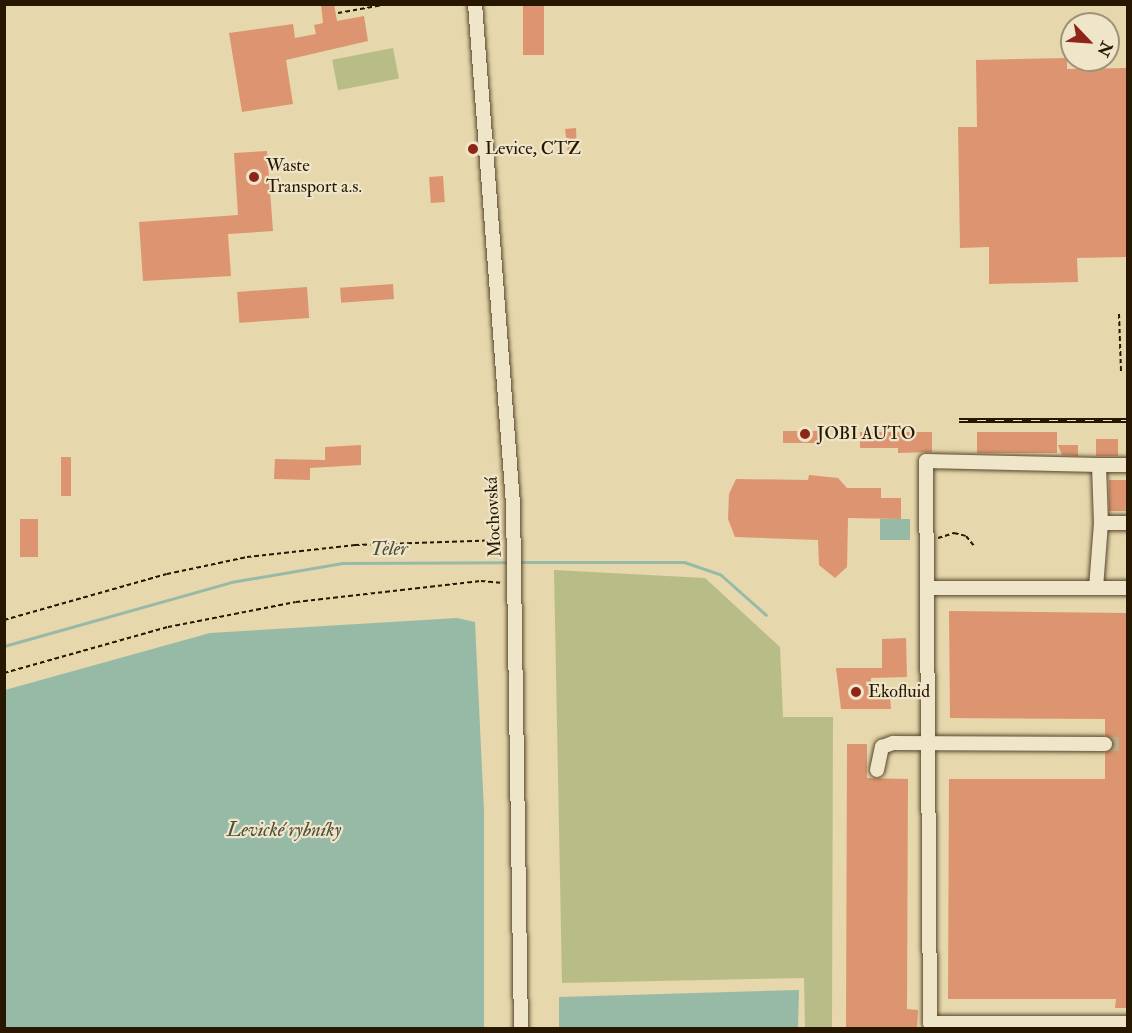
<!DOCTYPE html>
<html>
<head>
<meta charset="utf-8">
<style>
	body { margin:0 }
	#map { position:relative; width:1132px; height:1033px; overflow:hidden; background:#e6d7ac; font-family:"IM FELL Double Pica",serif }
	div>[style] { position:absolute }
	.green>* { inset:0; background:#b8bd87; transform-origin:0 0 }
	.water>* { inset:0; background:#97baa7; transform-origin:0 0 }
	.stream>* { height:3px; margin:-1.5px; padding:0 1.5px; transform-origin:1.5px; border-radius:1.5px; background:#97baa7 }
	.building>* { inset:0; background:#dc9570; transform-origin:0 0 }
	.minor-tunnel>* { height:14px; margin-top:-7px; transform-origin:0; background:repeating-linear-gradient(90deg,#c0b08a 0 14px,transparent 0 21px) }
	.path>* { height:2px; margin-top:-1px; transform-origin:0; background:repeating-linear-gradient(90deg,#271600 0 4.5px,transparent 0 7.5px) }
	.roads { filter:drop-shadow(0 0 2px #57462b) drop-shadow(0 0 2px #57462b) }
	.minor>* { height:14px; margin:-7px; padding:0 7px; transform-origin:7px; border-radius:7px; background:#efe5c9 }
	.rail>* { height:5px; margin-top:-2.5px; transform-origin:0; background:repeating-linear-gradient(90deg,#efe5c9 0 9px,#271600 0 18px); box-sizing:border-box; border-block:2px solid #271600 }
	.dots>* { width:16px; height:16px; translate:-50% -50%; box-sizing:border-box; border:3px solid #efe5c9; border-radius:50% }
	span { translate:-50% -50%; white-space:nowrap; text-align:center; line-height:1.15; -webkit-text-stroke:4.5px #efe5c9; paint-order:stroke }
	.poi-label { font-size:18px; color:#271600 }
	.left { translate:0 -50%; text-align:left }
	.street-label { font-size:18px; color:#271600 }
	.water-label { font-size:20px; color:#4e4f3a; font-style:italic }
	.frame { position:absolute; inset:0; border:6px solid #271600; pointer-events:none }
	.north { position:absolute; left:1060px; top:12px; width:60px; height:60px; box-sizing:border-box; background:#efe5c9; border:2px solid #9f9279; border-radius:50%; rotate:115deg; font-size:16px; font-weight:700; line-height:24px; text-align:center; color:#271600 }
	.north::after { content:''; display:block; margin:auto; width:21px; height:27px; background:#8f2418; clip-path:polygon(50% 0,100% 100%,50% 72%,0 100%) }
</style>
</head>
<body>
<div id="map">
	<div class="green">
		<div style="left:393px;top:48px;width:31px;height:62px;rotate:79deg"></div>
		<div style="clip-path:polygon(554px 570px,705px 578px,780px 647px,783px 717px,833px 717px,832px 1028px,805px 1028px,804px 978px,562px 983px)"></div>
	</div>
	<div class="water">
		<div style="left:880px;top:519px;width:30px;height:21px"></div>
		<div style="clip-path:polygon(457px 618px,475px 622px,484px 811px,484px 1028px,5px 1028px,5px 690px,210px 633px)"></div>
		<div style="clip-path:polygon(799px 990px,798px 1028px,559px 1028px,559px 997px)"></div>
	</div>
	<div class="stream">
		<div style="left:519px;top:562px;width:165px"></div>
		<div style="left:684px;top:562px;width:39px;rotate:19deg"></div>
		<div style="left:721px;top:575px;width:60px;rotate:41.6deg"></div>
		<div style="left:4px;top:646px;width:236px;rotate:-15.7deg"></div>
		<div style="left:231px;top:582px;width:113px;rotate:-9.7deg"></div>
		<div style="left:342px;top:563px;width:167px;rotate:-0.3deg"></div>
	</div>
	<div class="building">
		<div style="clip-path:polygon(321px 4px,334px 4px,337px 21px,364px 16px,368px 41px,286px 60px,293px 104px,242px 112px,229px 33px,293px 24px,295px 38px,316px 34px,314px 25px,323px 23px)"></div>
		<div style="left:523px;top:4px;width:21px;height:51px"></div>
		<div style="clip-path:polygon(1067px 58px,1067px 69px,1128px 68px,1128px 257px,1077px 258px,1078px 282px,989px 284px,989px 247px,960px 248px,958px 127px,977px 127px,976px 60px)"></div>
		<div style="clip-path:polygon(576px 128px,577px 153px,568px 153px,565px 129px)"></div>
		<div style="clip-path:polygon(267px 151px,273px 231px,228px 234px,231px 276px,143px 281px,139px 222px,238px 215px,234px 153px)"></div>
		<div style="left:443px;top:176px;width:26px;height:14px;rotate:86deg"></div>
		<div style="left:393px;top:284px;width:15px;height:53px;rotate:86deg"></div>
		<div style="left:307px;top:287px;width:31px;height:70px;rotate:86deg"></div>
		<div style="left:783px;top:431px;width:40px;height:12px"></div>
		<div style="clip-path:polygon(860px 432px,932px 432px,932px 452px,898px 453px,898px 448px,860px 448px)"></div>
		<div style="left:977px;top:432px;width:80px;height:21px"></div>
		<div style="left:1096px;top:439px;width:22px;height:17px"></div>
		<div style="clip-path:polygon(361px 445px,361px 465px,310px 468px,310px 480px,274px 479px,275px 459px,325px 460px,325px 447px)"></div>
		<div style="clip-path:polygon(1058px 445px,1078px 445px,1078px 456px,1062px 455px)"></div>
		<div style="left:61px;top:457px;width:10px;height:39px"></div>
		<div style="clip-path:polygon(809px 475px,838px 478px,847px 488px,881px 488px,881px 498px,901px 498px,901px 519px,848px 518px,847px 567px,835px 578px,819px 565px,818px 540px,735px 537px,728px 519px,729px 494px,736px 479px,808px 480px)"></div>
		<div style="left:1109px;top:480px;width:19px;height:31px"></div>
		<div style="left:20px;top:519px;width:18px;height:38px"></div>
		<div style="clip-path:polygon(949px 611px,1128px 613px,1126px 1008px,1115px 1008px,1116px 999px,948px 999px,949px 779px,1105px 779px,1105px 753px,1114px 743px,1105px 735px,1105px 719px,950px 718px)"></div>
		<div style="clip-path:polygon(906px 638px,907px 677px,871px 678px,871px 696px,890px 696px,891px 709px,841px 709px,836px 668px,882px 668px,882px 639px)"></div>
		<div style="clip-path:polygon(847px 744px,867px 744px,867px 778px,908px 779px,907px 1009px,918px 1010px,917px 1029px,846px 1029px)"></div>
	</div>
	<div class="minor-tunnel">
		<div style="left:1105px;top:744px;width:23px"></div>
	</div>
	<div class="path">
		<div style="left:338px;top:13px;width:51px;rotate:-10.2deg"></div>
		<div style="left:1119px;top:314px;width:57px;rotate:88deg"></div>
		<div style="left:938px;top:538px;width:17px;rotate:-17deg"></div>
		<div style="left:954px;top:533px;width:12px;rotate:14deg"></div>
		<div style="left:966px;top:536px;width:14px;rotate:51deg"></div>
		<div style="left:4px;top:620px;width:169px;rotate:-15.8deg"></div>
		<div style="left:167px;top:574px;width:82px;rotate:-12deg"></div>
		<div style="left:247px;top:557px;width:109px;rotate:-6.3deg"></div>
		<div style="left:355px;top:545px;width:148px;rotate:-1.9deg"></div>
		<div style="left:4px;top:673px;width:170px;rotate:-15.7deg"></div>
		<div style="left:168px;top:627px;width:130px;rotate:-11.1deg"></div>
		<div style="left:296px;top:602px;width:186px;rotate:-6.5deg"></div>
		<div style="left:481px;top:581px;width:22px;rotate:5deg"></div>
	</div>
	<div class="roads">
		<div class="minor">
			<div style="left:475px;top:4px;width:501px;rotate:85.65deg"></div>
			<div style="left:513px;top:504px;width:524px;rotate:89.13deg"></div>
			<div style="left:1099px;top:465px;width:173px;rotate:-178.7deg"></div>
			<div style="left:926px;top:461px;width:562px;rotate:89.59deg"></div>
			<div style="left:930px;top:1023px;width:198px"></div>
			<div style="left:1101px;top:523px;width:58px;rotate:-92deg"></div>
			<div style="left:1099px;top:465px;width:29px"></div>
			<div style="left:928px;top:588px;width:200px"></div>
			<div style="left:1096px;top:588px;width:65px;rotate:-85.6deg"></div>
			<div style="left:1101px;top:523px;width:27px"></div>
			<div style="left:877px;top:770px;width:24px;rotate:-78deg"></div>
			<div style="left:882px;top:747px;width:12px;rotate:-20deg"></div>
			<div style="left:893px;top:743px;width:212px;rotate:0.3deg"></div>
		</div>
	</div>
	<div class="rail">
		<div style="left:959px;top:420px;width:169px"></div>
	</div>
	<div class="dots">
		<div style="left:473px;top:149px;background:#8f2418"></div>
		<div style="left:254px;top:177px;background:#8f2418"></div>
		<div style="left:805px;top:434px;background:#8f2418"></div>
		<div style="left:856px;top:692px;background:#8f2418"></div>
	</div>
	<div class="poi-label">
		<span class="left" style="left:485px;top:149px">Levice, CTZ</span>
		<span class="left" style="left:266px;top:177px">Waste<br>Transport a.s.</span>
		<span class="left" style="left:817px;top:434px">JOBI AUTO</span>
		<span class="left" style="left:868px;top:692px">Ekofluid</span>
	</div>
	<div class="street-label">
		<span style="left:494px;top:517px;rotate:-93deg">Mochovská</span>
	</div>
	<div class="water-label">
		<span style="left:389px;top:548px">Teler</span>
		<span style="left:284px;top:829px">Levické rybníky</span>
	</div>
	<div class="frame"></div>
	<div class="north">N</div>
</div>
</body>
</html>
